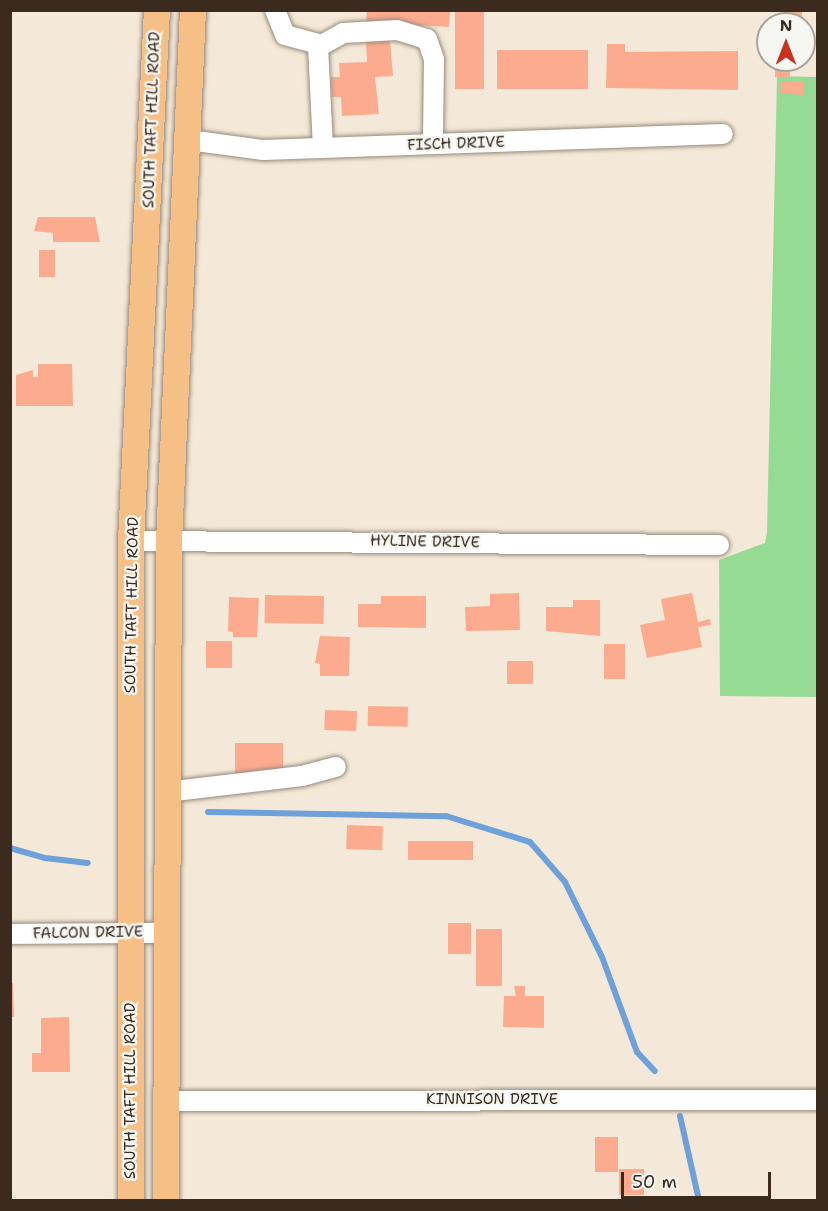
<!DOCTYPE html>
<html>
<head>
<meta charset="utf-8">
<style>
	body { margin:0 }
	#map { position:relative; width:828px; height:1211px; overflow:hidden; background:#f4e9d8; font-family:"Shantell Sans",sans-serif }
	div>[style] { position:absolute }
	.green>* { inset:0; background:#96db94 }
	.stream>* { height:6px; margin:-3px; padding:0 3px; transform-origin:3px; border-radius:3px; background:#6ea0d9 }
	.building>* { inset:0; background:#fcab8f; transform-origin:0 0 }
	.roads { filter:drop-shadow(0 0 2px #988a7b) drop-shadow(0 0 2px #988a7b) }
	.minor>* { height:20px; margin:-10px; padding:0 10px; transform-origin:10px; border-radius:10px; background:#fff }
	.major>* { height:26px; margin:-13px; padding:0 13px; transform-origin:13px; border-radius:13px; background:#f5bf86 }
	span { translate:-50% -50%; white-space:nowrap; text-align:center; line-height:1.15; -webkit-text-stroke:5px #f6f6f2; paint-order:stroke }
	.street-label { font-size:15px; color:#3b2a1e }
	.frame { position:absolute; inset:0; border:12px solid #3b2a1e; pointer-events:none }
	.north { position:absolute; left:756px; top:12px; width:60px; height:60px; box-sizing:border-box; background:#f6f6f2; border:2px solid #aba49d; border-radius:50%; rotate:0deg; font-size:16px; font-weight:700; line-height:24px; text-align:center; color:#3b2a1e }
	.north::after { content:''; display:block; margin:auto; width:21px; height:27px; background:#c8321e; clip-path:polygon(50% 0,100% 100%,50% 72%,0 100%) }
	.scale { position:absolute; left:621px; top:1172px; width:150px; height:27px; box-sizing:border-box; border:3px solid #3b2a1e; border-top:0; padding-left:8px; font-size:18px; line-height:21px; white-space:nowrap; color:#3b2a1e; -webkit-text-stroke:4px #f6f6f2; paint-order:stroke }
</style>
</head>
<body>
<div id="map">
	<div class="green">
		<div style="clip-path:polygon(777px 76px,817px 77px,817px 697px,720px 696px,719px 560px,765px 543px,767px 532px)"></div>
	</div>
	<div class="stream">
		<div style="left:208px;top:812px;width:238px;rotate:1deg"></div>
		<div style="left:446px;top:816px;width:88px;rotate:17.2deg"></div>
		<div style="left:530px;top:842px;width:53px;rotate:48.8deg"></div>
		<div style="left:565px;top:882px;width:84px;rotate:63.7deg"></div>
		<div style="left:602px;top:957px;width:101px;rotate:69.8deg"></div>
		<div style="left:637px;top:1052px;width:26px;rotate:47deg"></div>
		<div style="left:10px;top:848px;width:36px;rotate:16deg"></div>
		<div style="left:45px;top:858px;width:43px;rotate:6.6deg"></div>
		<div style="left:680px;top:1116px;width:86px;rotate:77.3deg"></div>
	</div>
	<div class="building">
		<div style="clip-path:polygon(367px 10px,450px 10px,449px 27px,366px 22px)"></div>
		<div style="left:455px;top:10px;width:29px;height:79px"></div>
		<div style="left:782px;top:10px;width:20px;height:14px"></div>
		<div style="clip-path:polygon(390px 41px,393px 76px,375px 77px,379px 114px,342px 116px,341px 97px,332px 97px,331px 77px,340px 77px,339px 63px,367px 62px,366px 42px)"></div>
		<div style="clip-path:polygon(607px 44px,625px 44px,625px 52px,738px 51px,738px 90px,606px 88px)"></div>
		<div style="left:497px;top:50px;width:91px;height:39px"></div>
		<div style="left:775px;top:60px;width:15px;height:17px"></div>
		<div style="clip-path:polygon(804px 81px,803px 95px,780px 93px,781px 82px)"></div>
		<div style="clip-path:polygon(38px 217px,95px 217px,100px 242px,53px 242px,53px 233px,34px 231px)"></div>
		<div style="left:39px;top:250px;width:16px;height:27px"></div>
		<div style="clip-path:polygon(38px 364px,72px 364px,73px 406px,16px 406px,16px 375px,33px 370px,33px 377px,38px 377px)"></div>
		<div style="clip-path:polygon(519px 593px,520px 630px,466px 631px,465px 607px,490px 606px,490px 594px)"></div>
		<div style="clip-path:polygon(692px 593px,698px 622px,710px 619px,711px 625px,698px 627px,702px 647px,647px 658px,640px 625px,665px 620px,661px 599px)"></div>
		<div style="left:265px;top:595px;width:59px;height:28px;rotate:1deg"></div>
		<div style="clip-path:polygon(381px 596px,426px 596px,426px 628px,358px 627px,358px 604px,381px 604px)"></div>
		<div style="clip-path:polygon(229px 597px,259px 598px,257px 637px,233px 637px,233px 632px,228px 631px)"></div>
		<div style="clip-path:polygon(573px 600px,600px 600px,600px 636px,546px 631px,546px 607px,573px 607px)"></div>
		<div style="clip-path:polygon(320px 636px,350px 637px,349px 676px,320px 676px,320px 664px,315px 663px)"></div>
		<div style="left:206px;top:641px;width:26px;height:27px"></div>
		<div style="left:604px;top:644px;width:21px;height:35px"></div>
		<div style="left:533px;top:661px;width:23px;height:26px;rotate:90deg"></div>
		<div style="left:368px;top:706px;width:40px;height:20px;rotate:1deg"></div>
		<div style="left:325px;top:710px;width:32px;height:20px;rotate:2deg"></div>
		<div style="left:235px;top:743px;width:48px;height:31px"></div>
		<div style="left:347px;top:825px;width:36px;height:24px;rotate:2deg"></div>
		<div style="left:473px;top:841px;width:19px;height:65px;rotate:90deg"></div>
		<div style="left:448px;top:923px;width:23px;height:31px"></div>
		<div style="left:476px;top:929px;width:26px;height:57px"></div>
		<div style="clip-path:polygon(10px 983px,13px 983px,14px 1017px,10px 1017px)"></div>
		<div style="clip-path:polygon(514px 986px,525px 986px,525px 996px,544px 996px,544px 1028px,503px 1027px,504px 996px,516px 996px)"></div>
		<div style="clip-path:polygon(69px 1017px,70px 1072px,32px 1072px,32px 1053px,41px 1053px,41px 1018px)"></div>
		<div style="left:595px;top:1137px;width:23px;height:35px"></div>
		<div style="left:644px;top:1169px;width:26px;height:25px;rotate:90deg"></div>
	</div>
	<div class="roads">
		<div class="minor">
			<div style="left:275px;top:10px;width:27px;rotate:68deg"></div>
			<div style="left:285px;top:35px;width:38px;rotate:15deg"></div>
			<div style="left:189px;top:140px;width:75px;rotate:7.7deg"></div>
			<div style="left:263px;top:150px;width:460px;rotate:-2deg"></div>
			<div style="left:323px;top:148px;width:101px;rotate:-92.8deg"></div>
			<div style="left:318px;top:47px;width:29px;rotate:-29deg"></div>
			<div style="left:343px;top:33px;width:54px;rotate:-3.2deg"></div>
			<div style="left:397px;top:30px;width:31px;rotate:17deg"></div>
			<div style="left:427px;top:39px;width:21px;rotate:71deg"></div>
			<div style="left:434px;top:59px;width:85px;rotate:90.7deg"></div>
			<div style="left:131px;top:541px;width:588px;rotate:0.39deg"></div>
			<div style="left:166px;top:792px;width:137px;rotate:-6.7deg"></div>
			<div style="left:302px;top:776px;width:35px;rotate:-15deg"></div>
			<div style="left:10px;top:934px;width:155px;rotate:-0.4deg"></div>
			<div style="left:166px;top:1101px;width:652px;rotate:-0.09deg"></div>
		</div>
		<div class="major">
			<div style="left:131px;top:1200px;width:659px;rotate:-90deg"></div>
			<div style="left:131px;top:541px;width:532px;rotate:-87.2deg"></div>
			<div style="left:166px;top:1200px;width:659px;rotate:-89.74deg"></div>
			<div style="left:169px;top:541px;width:532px;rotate:-87.41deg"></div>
		</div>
	</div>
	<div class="street-label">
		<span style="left:152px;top:120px;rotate:-88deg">SOUTH TAFT HILL ROAD</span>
		<span style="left:456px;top:144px;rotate:-2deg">FISCH DRIVE</span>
		<span style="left:425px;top:542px;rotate:1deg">HYLINE DRIVE</span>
		<span style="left:132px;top:605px;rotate:-89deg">SOUTH TAFT HILL ROAD</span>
		<span style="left:88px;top:933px;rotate:-1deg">FALCON DRIVE</span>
		<span style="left:131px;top:1091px;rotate:-90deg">SOUTH TAFT HILL ROAD</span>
		<span style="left:492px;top:1100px">KINNISON DRIVE</span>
	</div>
	<div class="frame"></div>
	<div class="north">N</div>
	<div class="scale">50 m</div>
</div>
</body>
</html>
